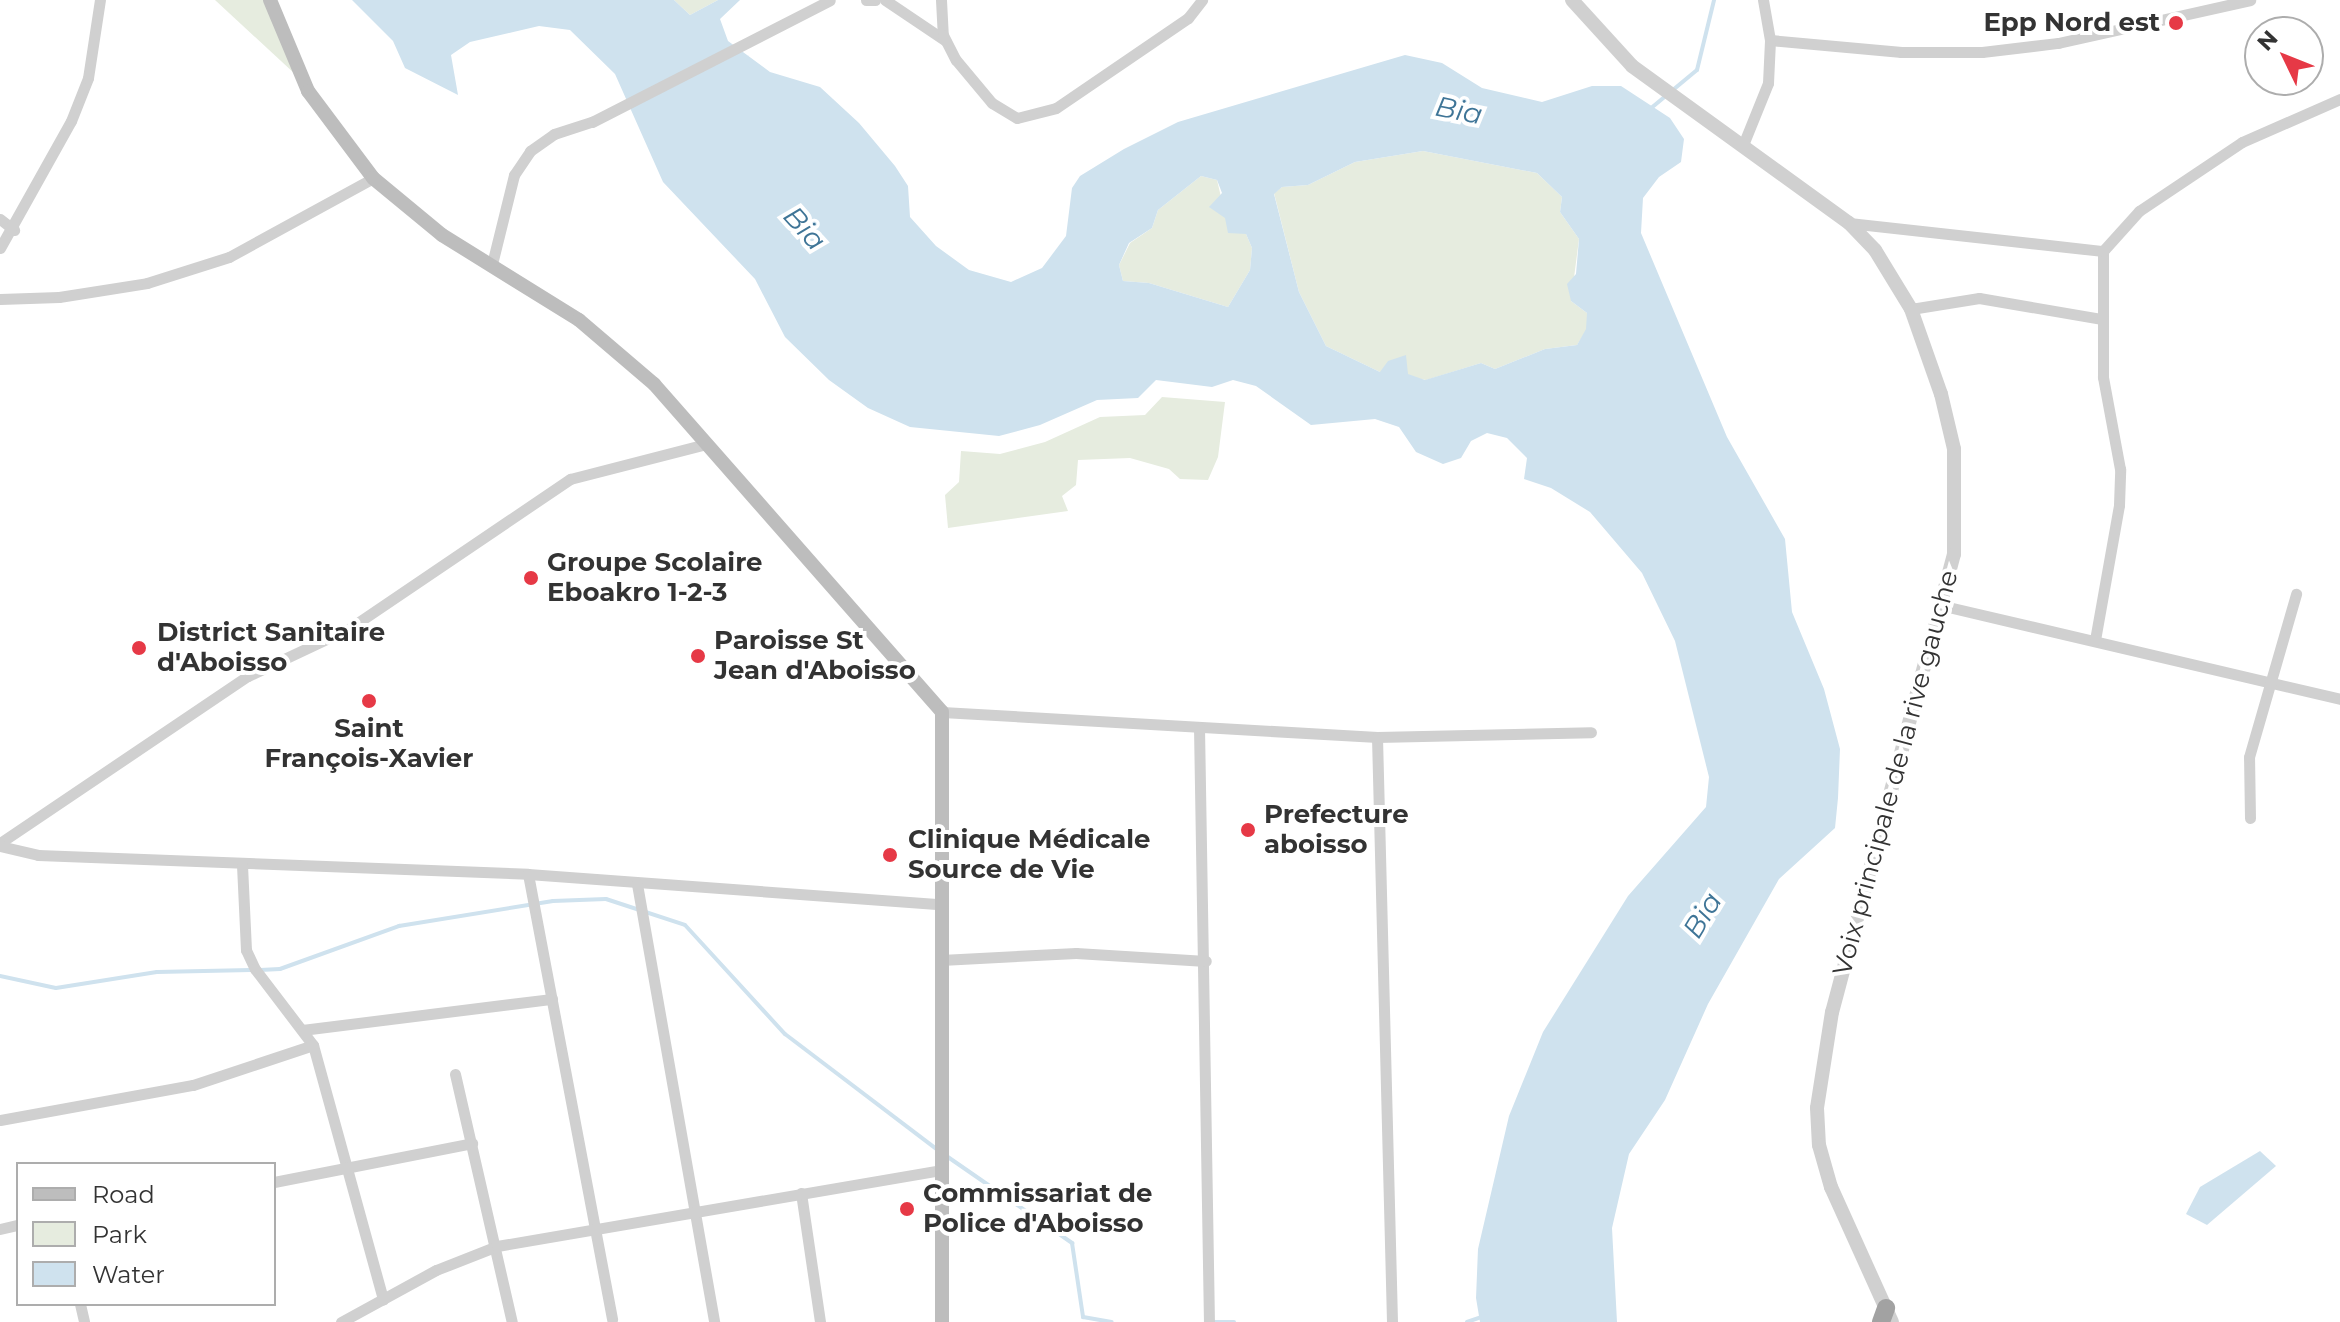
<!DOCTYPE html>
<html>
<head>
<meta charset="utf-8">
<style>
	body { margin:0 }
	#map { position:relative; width:2340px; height:1322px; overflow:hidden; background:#fff; font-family:Montserrat,sans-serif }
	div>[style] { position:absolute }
	.green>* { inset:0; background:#e6ecdf }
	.water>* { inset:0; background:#cfe2ee }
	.stream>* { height:4px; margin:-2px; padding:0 2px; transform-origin:2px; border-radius:2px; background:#cfe2ee }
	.minor>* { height:11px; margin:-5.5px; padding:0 5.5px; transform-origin:5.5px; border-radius:5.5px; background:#d0d0d0 }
	.tertiary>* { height:14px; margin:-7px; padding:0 7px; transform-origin:7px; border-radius:7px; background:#d0d0d0 }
	.secondary>* { height:14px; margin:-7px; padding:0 7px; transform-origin:7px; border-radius:7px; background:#bdbdbd }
	.trunk>* { height:18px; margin:-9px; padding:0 9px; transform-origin:9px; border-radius:9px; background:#a2a2a2 }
	.dots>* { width:22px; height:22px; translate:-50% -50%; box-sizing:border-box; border:4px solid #fff; border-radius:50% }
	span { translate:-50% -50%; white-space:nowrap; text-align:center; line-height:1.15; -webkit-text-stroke:8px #fff; paint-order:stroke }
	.poi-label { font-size:26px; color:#333; font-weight:700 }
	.right { translate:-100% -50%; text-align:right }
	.left { translate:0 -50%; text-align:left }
	.street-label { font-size:26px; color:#333 }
	.water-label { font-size:28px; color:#3f7597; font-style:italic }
	.legend { position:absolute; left:16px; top:1162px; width:260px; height:144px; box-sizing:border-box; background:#fff; border:2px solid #adadad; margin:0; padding:10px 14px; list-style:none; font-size:24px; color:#333 }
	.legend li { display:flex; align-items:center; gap:16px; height:40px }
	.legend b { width:40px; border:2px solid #adadad }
	.north { position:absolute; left:2244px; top:16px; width:80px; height:80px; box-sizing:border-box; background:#fff; border:2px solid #adadad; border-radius:50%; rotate:313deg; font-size:22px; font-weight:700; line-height:32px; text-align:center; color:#333 }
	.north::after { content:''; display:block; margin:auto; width:28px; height:36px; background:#e63946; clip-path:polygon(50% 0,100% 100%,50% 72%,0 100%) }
</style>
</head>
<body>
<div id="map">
	<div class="green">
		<div style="clip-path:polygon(215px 0,271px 0,295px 74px)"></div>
		<div style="clip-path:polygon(674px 0,718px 0,690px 15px)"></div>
		<div style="clip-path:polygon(1423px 151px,1537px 173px,1562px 197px,1560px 212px,1579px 239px,1571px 301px,1587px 313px,1587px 329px,1577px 345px,1545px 349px,1495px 369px,1481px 363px,1426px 380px,1380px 372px,1326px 346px,1299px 292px,1274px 193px,1282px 187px,1308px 185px,1355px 162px)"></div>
		<div style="clip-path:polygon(1201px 176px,1217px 180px,1226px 218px,1246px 234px,1252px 248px,1250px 270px,1228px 307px,1149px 283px,1123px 281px,1119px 265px,1130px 243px,1152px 228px,1158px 210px)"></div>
		<div style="clip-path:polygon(1162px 397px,1225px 402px,1218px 457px,1208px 480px,1180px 479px,1169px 469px,1130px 458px,1078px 460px,1076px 485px,1062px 496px,1068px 511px,948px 528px,945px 495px,959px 482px,961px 451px,1000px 454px,1045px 442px,1100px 417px,1145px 415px)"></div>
	</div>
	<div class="water">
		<div style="clip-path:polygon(evenodd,352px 0,674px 0,690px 15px,718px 0,740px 0,720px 19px,728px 41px,770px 72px,820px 87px,859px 123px,895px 166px,908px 186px,910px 217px,936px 246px,969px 270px,1011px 282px,1042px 268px,1066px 236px,1072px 188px,1080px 176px,1124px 149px,1178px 122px,1405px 55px,1442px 63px,1482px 88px,1542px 102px,1592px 86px,1621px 86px,1670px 118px,1684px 139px,1681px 162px,1659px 177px,1643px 198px,1641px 233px,1727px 437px,1785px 539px,1792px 612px,1824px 689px,1840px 749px,1838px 798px,1835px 828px,1779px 879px,1708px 1004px,1665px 1100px,1629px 1154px,1612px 1228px,1617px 1322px,1480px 1322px,1476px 1298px,1478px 1249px,1509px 1116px,1543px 1032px,1628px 896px,1706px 807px,1709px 777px,1675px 641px,1642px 573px,1590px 512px,1551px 488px,1524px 479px,1527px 458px,1507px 438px,1487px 433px,1471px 441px,1461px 458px,1443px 464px,1416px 452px,1399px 427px,1375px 419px,1311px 425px,1256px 386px,1233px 380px,1212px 387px,1156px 380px,1138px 398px,1097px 400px,1040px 425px,999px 436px,910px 427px,868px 408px,829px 380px,785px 337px,755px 279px,663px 182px,615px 74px,570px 30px,539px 26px,470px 42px,451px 55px,458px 95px,405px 68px,393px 41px,352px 0,1423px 151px,1537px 173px,1562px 197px,1560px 212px,1579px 239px,1576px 274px,1567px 284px,1571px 301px,1587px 313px,1586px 329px,1577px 345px,1545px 349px,1495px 369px,1481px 363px,1425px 380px,1408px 374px,1406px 355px,1388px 361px,1380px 372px,1326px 346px,1299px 292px,1274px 194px,1282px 187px,1308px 185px,1355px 162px,1423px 151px,352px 0,1201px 176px,1217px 180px,1222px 193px,1209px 207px,1225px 218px,1228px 233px,1246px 234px,1252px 248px,1250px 270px,1228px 307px,1149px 283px,1123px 281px,1119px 265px,1129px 243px,1152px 228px,1158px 210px,1201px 176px)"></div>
		<div style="clip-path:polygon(2260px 1151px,2276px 1166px,2207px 1225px,2186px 1214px,2200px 1187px)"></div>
	</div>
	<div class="stream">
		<div style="left:1650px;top:109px;width:61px;rotate:-39.7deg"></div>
		<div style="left:1697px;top:70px;width:72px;rotate:-76.3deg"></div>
		<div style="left:260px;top:970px;width:20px;rotate:-3deg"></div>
		<div style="left:280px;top:969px;width:127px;rotate:-19.9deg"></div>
		<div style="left:399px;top:926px;width:156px;rotate:-9.2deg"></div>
		<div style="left:553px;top:901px;width:53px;rotate:-2.2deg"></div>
		<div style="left:606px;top:899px;width:83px;rotate:18.2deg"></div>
		<div style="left:685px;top:925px;width:148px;rotate:47.5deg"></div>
		<div style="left:785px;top:1034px;width:192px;rotate:37.2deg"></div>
		<div style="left:0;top:976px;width:57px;rotate:12.1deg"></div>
		<div style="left:56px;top:988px;width:102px;rotate:-9deg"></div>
		<div style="left:157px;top:972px;width:94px;rotate:-1.2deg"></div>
		<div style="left:945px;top:1155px;width:155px;rotate:34.7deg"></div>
		<div style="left:1072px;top:1243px;width:75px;rotate:81.5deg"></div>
		<div style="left:1083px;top:1317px;width:29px;rotate:10deg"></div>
		<div style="left:1215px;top:1322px;width:19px"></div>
		<div style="left:1467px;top:1322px;width:18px;rotate:-19deg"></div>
	</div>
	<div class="minor">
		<div style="left:866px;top:0;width:9px"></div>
		<div style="left:885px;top:0;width:73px;rotate:33.9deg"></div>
		<div style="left:941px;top:0;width:35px;rotate:87deg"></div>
		<div style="left:943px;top:35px;width:28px;rotate:63deg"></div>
		<div style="left:956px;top:60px;width:56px;rotate:50.1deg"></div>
		<div style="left:992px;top:103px;width:29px;rotate:31deg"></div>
		<div style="left:1017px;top:118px;width:40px;rotate:-14.4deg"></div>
		<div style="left:1056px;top:108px;width:160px;rotate:-34.3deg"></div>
		<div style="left:1188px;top:18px;width:23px;rotate:-52deg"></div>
		<div style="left:1770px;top:40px;width:132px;rotate:5.2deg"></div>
		<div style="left:1901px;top:52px;width:81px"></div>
		<div style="left:1982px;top:52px;width:77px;rotate:-6.8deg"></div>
		<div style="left:2058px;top:43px;width:197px;rotate:-12.6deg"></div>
		<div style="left:1743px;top:145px;width:67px;rotate:-68deg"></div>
		<div style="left:1768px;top:83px;width:43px;rotate:-87.3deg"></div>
		<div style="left:1770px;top:40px;width:41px;rotate:-99.9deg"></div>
		<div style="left:0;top:219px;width:18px;rotate:38deg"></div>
		<div style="left:1849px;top:223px;width:256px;rotate:6.3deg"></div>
		<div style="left:0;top:248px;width:145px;rotate:-60.8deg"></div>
		<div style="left:71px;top:121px;width:46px;rotate:-68.4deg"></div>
		<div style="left:88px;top:78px;width:79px;rotate:-81.3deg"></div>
		<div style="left:492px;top:264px;width:92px;rotate:-76.1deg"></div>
		<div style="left:514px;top:175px;width:29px;rotate:-56deg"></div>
		<div style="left:530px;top:151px;width:29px;rotate:-35deg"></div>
		<div style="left:554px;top:134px;width:40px;rotate:-18deg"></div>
		<div style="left:592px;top:122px;width:267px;rotate:-27.1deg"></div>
		<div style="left:0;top:299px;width:59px;rotate:-1.9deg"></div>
		<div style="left:59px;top:297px;width:89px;rotate:-9deg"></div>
		<div style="left:147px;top:283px;width:86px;rotate:-17.6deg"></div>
		<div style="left:229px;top:257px;width:164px;rotate:-28.7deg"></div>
		<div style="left:1911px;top:309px;width:69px;rotate:-9.2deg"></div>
		<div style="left:1979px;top:298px;width:125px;rotate:9.7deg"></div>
		<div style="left:1944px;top:606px;width:407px;rotate:13.2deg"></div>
		<div style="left:2095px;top:640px;width:137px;rotate:-79.9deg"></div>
		<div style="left:2119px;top:505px;width:36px;rotate:-88deg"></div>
		<div style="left:2120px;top:469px;width:94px;rotate:-100.5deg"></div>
		<div style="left:2103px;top:377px;width:126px;rotate:-90deg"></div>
		<div style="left:2103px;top:251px;width:54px;rotate:-48deg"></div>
		<div style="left:2139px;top:211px;width:124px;rotate:-33.8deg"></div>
		<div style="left:2242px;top:142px;width:107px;rotate:-23.7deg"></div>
		<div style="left:942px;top:712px;width:436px;rotate:3.3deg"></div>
		<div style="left:1377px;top:737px;width:214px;rotate:-1.3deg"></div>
		<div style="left:1199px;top:727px;width:595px;rotate:89.04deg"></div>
		<div style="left:1377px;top:737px;width:585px;rotate:88.53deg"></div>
		<div style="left:2250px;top:818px;width:61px;rotate:-90.9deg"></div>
		<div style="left:2249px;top:757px;width:170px;rotate:-73.9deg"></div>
		<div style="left:0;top:843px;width:299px;rotate:-34deg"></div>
		<div style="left:248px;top:676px;width:113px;rotate:-25.2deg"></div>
		<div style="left:350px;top:628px;width:266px;rotate:-34.1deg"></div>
		<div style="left:570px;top:479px;width:140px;rotate:-14.4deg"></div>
		<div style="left:0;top:846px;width:39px;rotate:13deg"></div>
		<div style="left:38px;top:855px;width:490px;rotate:2.2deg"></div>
		<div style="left:528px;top:874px;width:413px;rotate:4.2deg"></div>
		<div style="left:242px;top:865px;width:85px;rotate:87.3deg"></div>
		<div style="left:246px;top:950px;width:21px;rotate:65deg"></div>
		<div style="left:255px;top:969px;width:96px;rotate:52.7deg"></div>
		<div style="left:313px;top:1045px;width:264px;rotate:74.6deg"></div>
		<div style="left:528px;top:874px;width:453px;rotate:79.3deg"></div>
		<div style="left:637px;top:884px;width:445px;rotate:80deg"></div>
		<div style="left:941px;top:960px;width:135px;rotate:-3deg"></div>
		<div style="left:1076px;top:953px;width:130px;rotate:3.5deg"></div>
		<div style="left:302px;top:1030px;width:252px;rotate:-7.1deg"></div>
		<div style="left:455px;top:1074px;width:254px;rotate:77.1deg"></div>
		<div style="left:0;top:1120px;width:196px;rotate:-10.3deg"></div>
		<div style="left:193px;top:1085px;width:126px;rotate:-18.4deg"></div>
		<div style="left:274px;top:1182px;width:202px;rotate:-11.1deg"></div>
		<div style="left:801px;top:1193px;width:130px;rotate:81.6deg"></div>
		<div style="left:0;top:1229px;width:18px;rotate:-13deg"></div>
		<div style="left:80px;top:1304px;width:18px;rotate:77deg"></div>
		<div style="left:341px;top:1322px;width:108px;rotate:-28.7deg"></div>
		<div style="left:436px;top:1270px;width:66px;rotate:-21.5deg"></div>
		<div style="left:497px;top:1246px;width:450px;rotate:-9.7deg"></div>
	</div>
	<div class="tertiary">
		<div style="left:1572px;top:0;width:89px;rotate:47.7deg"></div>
		<div style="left:1632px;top:66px;width:268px;rotate:35.9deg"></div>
		<div style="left:1849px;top:223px;width:37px;rotate:46deg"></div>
		<div style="left:1875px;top:250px;width:69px;rotate:58.6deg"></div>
		<div style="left:1911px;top:309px;width:90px;rotate:70.6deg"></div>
		<div style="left:1941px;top:394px;width:57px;rotate:76.7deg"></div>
		<div style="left:1954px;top:449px;width:105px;rotate:90deg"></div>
		<div style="left:1954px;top:554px;width:474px;rotate:104.9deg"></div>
		<div style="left:1832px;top:1012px;width:97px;rotate:98.9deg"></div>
		<div style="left:1817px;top:1108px;width:37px;rotate:87deg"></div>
		<div style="left:1819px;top:1145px;width:44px;rotate:74.1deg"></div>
		<div style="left:1831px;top:1187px;width:148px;rotate:65.7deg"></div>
	</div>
	<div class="secondary">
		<div style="left:270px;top:0;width:99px;rotate:67.3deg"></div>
		<div style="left:308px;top:91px;width:109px;rotate:53.2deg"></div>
		<div style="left:373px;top:178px;width:89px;rotate:39.6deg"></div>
		<div style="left:442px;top:235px;width:161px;rotate:31.8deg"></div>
		<div style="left:579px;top:320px;width:99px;rotate:40.5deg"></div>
		<div style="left:654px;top:384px;width:436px;rotate:48.7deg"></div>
		<div style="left:942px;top:712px;width:610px;rotate:90deg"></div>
	</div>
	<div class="trunk">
		<div style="left:1881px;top:1322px;width:15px;rotate:-70deg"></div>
	</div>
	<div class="dots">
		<div style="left:2176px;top:23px;background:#e63946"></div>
		<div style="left:531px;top:578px;background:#e63946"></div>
		<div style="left:139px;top:648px;background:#e63946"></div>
		<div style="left:698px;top:656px;background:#e63946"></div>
		<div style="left:369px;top:701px;background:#e63946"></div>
		<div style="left:1248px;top:830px;background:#e63946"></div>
		<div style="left:890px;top:855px;background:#e63946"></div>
		<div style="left:907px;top:1209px;background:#e63946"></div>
	</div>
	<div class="poi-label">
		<span class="right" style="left:2160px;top:23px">Epp Nord est</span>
		<span class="left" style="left:547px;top:578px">Groupe Scolaire<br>Eboakro 1-2-3</span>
		<span class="left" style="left:157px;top:648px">District Sanitaire<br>d'Aboisso</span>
		<span class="left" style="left:714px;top:656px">Paroisse St<br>Jean d'Aboisso</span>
		<span style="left:369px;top:744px">Saint<br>François-Xavier</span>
		<span class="left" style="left:1264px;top:830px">Prefecture<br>aboisso</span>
		<span class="left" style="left:908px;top:855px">Clinique Médicale<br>Source de Vie</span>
		<span class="left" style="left:923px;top:1209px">Commissariat de<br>Police d'Aboisso</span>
	</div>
	<div class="street-label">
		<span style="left:1896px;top:773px;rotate:-75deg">Voix principale de la rive gauche</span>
	</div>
	<div class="water-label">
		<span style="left:1459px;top:110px;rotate:11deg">Bia</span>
		<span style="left:805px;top:228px;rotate:48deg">Bia</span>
		<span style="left:1702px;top:915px;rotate:-59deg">Bia</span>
	</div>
	<ul class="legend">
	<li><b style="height:10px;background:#bdbdbd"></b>Road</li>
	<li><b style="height:22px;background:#e6ecdf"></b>Park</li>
	<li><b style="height:22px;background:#cfe2ee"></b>Water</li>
	</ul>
	<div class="north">N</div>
</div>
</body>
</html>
